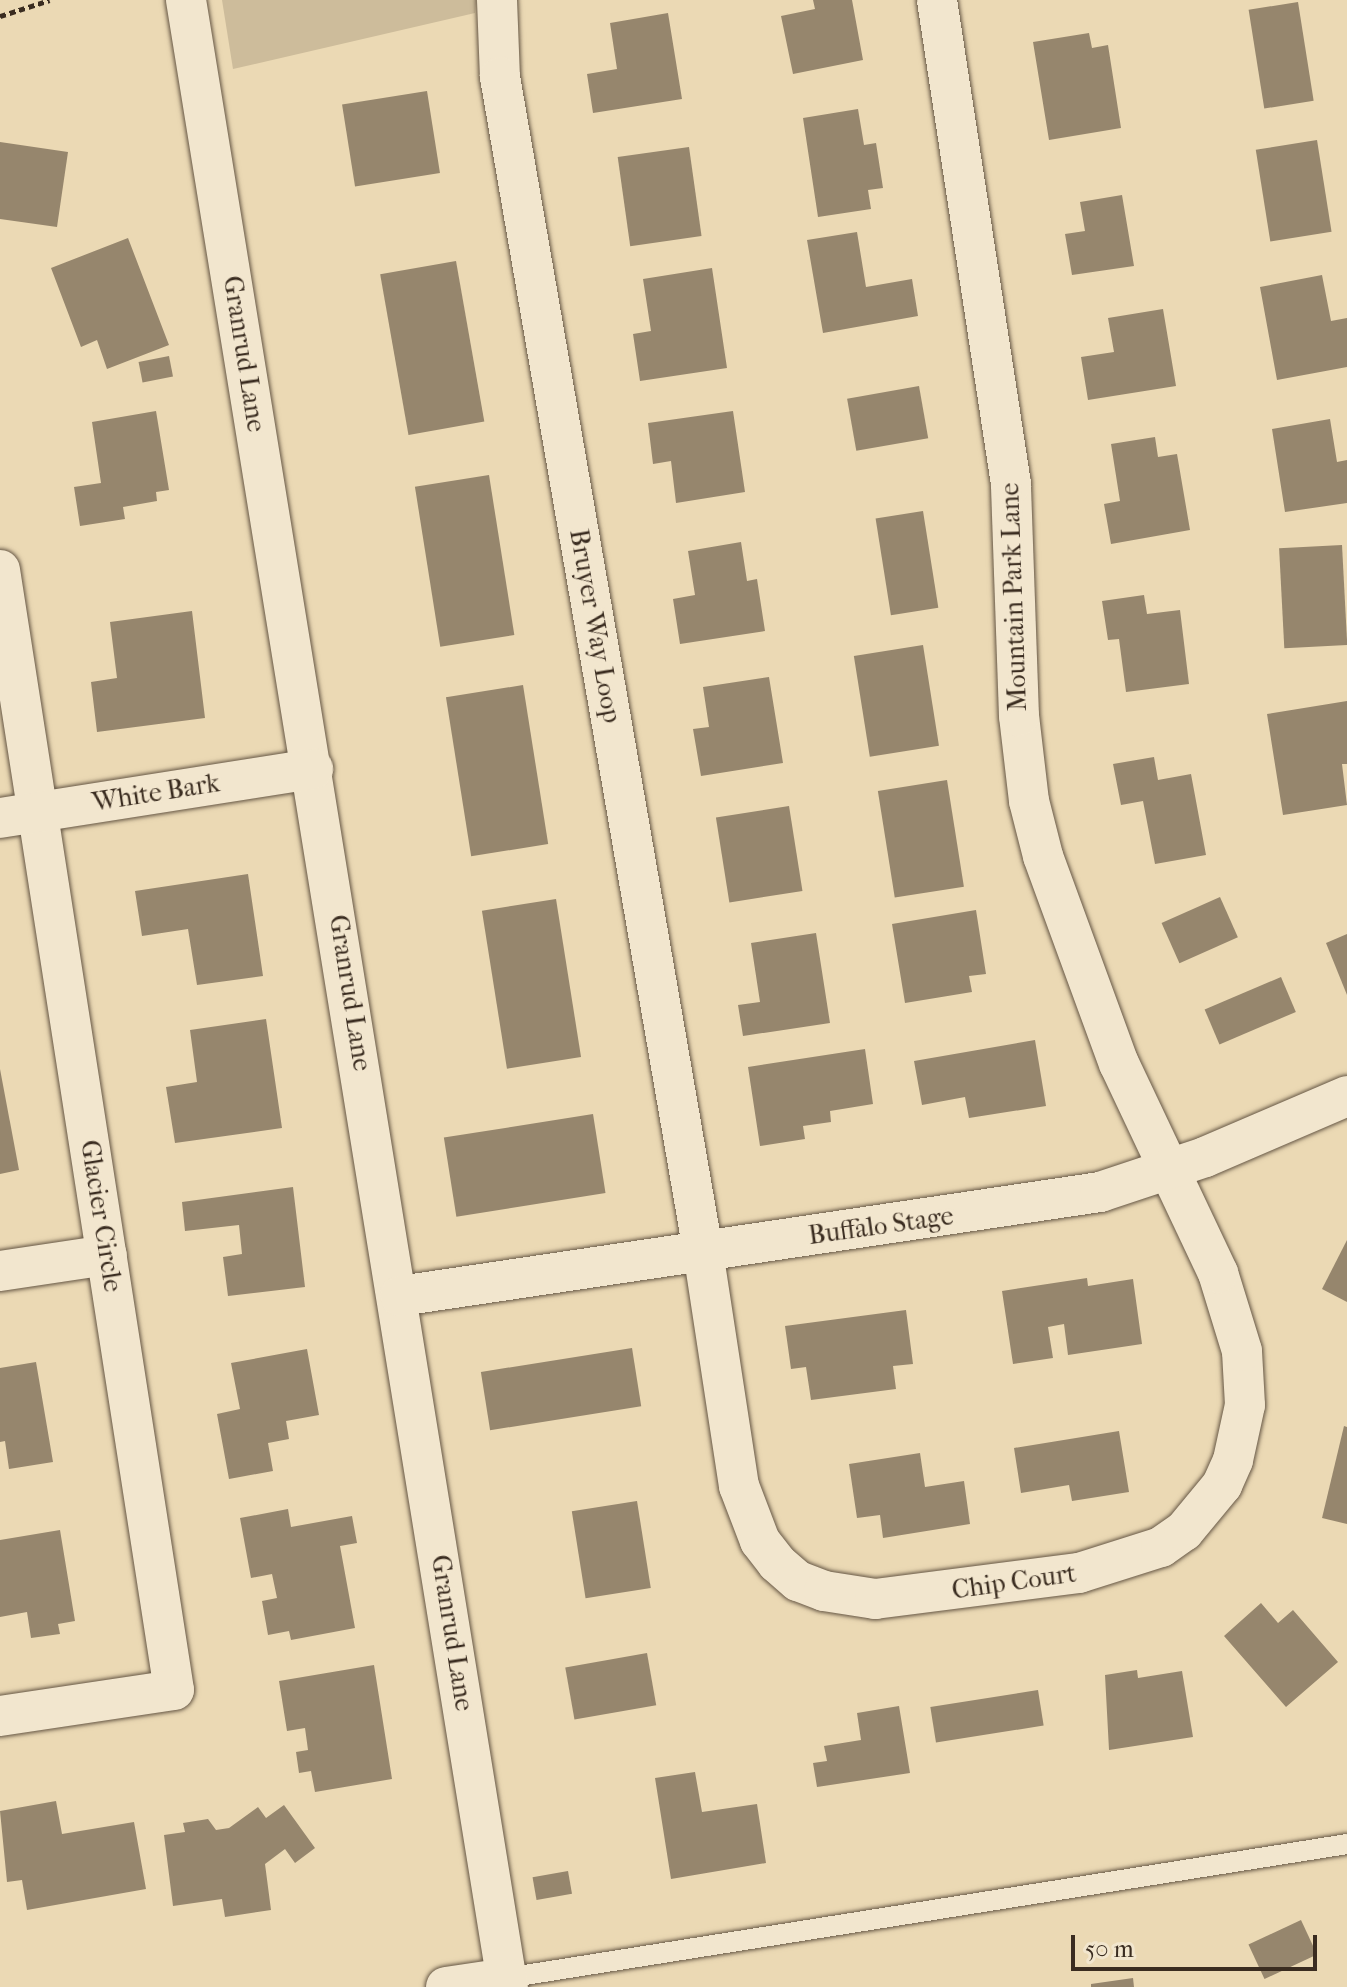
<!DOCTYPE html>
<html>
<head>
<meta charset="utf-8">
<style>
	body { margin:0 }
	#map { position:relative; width:1347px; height:1987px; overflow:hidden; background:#ebd9b4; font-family:"IM FELL French Canon",serif }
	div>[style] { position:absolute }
	.green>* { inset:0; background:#cdbc9b }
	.building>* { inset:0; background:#96866d; transform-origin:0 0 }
	.path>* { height:5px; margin-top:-2.5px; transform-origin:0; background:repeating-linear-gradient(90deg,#3a2c20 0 6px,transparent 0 10px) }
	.roads { filter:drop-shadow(0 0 2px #665745) drop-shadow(0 0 2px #665745) }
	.lane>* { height:20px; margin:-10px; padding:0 10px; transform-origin:10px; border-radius:10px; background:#f2e6ce }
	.street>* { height:40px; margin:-20px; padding:0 20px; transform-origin:20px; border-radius:20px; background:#f2e6ce }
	span { translate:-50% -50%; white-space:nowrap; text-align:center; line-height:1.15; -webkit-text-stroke:6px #f2e6ce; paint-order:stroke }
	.street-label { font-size:26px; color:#3a2c20 }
	.scale { position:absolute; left:1071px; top:1935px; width:246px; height:36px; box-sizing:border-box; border:4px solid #3a2c20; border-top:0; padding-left:10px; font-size:24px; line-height:28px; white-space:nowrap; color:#3a2c20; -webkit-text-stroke:6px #f2e6ce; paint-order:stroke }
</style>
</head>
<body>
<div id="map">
	<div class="green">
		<div style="clip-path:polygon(222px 0,476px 0,475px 13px,233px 69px)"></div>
	</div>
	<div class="building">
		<div style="clip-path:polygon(813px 0,852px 0,863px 60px,793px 74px,781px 16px,815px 9px)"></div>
		<div style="left:1298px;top:2px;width:100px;height:50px;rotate:81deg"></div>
		<div style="clip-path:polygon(668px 13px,682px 99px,593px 113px,587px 74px,617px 69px,610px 23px)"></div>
		<div style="clip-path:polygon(1089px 33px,1092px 48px,1108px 45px,1121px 128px,1049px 140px,1033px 42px)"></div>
		<div style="left:427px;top:91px;width:83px;height:86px;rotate:81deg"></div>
		<div style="clip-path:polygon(858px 109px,864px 145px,876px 143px,883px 188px,868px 190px,871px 209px,818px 217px,803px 118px)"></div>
		<div style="left:1317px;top:140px;width:93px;height:62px;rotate:81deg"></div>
		<div style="clip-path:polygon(0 142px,68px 152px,57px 227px,0 219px)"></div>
		<div style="left:689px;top:147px;width:90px;height:72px;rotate:82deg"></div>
		<div style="clip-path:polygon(1122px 195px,1134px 266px,1072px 275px,1065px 234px,1085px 231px,1080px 202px)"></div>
		<div style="clip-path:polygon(857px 232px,866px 287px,912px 279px,918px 316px,823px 333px,807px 240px)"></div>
		<div style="clip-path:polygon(128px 238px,169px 345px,107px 369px,97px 340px,81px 347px,51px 268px)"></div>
		<div style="left:456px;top:261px;width:163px;height:77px;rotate:80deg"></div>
		<div style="clip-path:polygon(712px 268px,727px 368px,640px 381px,633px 334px,651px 331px,643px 279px)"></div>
		<div style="clip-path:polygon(1322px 275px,1331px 321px,1347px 318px,1347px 367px,1277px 380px,1260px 287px)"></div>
		<div style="clip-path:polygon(1163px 309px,1176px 386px,1088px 400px,1081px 357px,1114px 352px,1108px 318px)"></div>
		<div style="left:169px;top:356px;width:21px;height:31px;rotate:79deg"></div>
		<div style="left:919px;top:386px;width:53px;height:73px;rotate:80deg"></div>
		<div style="clip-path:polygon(156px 411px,169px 490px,156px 492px,157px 501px,123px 507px,125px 519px,80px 526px,74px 487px,101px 483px,92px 422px)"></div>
		<div style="clip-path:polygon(733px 411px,745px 492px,676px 503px,671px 461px,653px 464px,648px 423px)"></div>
		<div style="clip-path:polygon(1330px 419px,1337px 462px,1347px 460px,1347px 503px,1285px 512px,1272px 429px)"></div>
		<div style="clip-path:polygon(1155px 437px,1158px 457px,1177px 454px,1190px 530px,1111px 544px,1104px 504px,1120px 501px,1111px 444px)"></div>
		<div style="left:489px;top:475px;width:162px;height:75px;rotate:81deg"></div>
		<div style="left:923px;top:511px;width:98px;height:48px;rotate:81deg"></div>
		<div style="clip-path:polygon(741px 542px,747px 581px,757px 579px,765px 631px,680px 644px,673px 599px,695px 595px,688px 551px)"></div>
		<div style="left:1342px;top:545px;width:100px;height:63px;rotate:87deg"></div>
		<div style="clip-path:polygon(1144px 595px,1147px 614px,1180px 610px,1189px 684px,1126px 692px,1119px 639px,1108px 640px,1102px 601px)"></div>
		<div style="clip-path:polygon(192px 611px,205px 718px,97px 732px,91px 682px,117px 678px,110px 622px)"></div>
		<div style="left:923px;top:645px;width:102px;height:70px;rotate:81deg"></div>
		<div style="clip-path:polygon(769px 677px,783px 763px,701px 776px,693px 729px,709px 727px,703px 687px)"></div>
		<div style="left:523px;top:685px;width:161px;height:78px;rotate:81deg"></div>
		<div style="clip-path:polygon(1347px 701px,1347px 764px,1342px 764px,1347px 805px,1283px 815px,1267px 714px)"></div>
		<div style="clip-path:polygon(1154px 757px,1158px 780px,1191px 774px,1206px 855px,1155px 864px,1143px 801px,1121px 805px,1113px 764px)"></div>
		<div style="left:947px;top:780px;width:108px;height:70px;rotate:81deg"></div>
		<div style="left:789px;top:806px;width:86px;height:74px;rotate:81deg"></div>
		<div style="clip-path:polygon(248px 874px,263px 976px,197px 985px,188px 929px,142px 936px,135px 891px)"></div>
		<div style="left:1220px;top:897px;width:44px;height:64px;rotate:66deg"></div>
		<div style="left:556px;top:899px;width:160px;height:75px;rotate:81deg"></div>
		<div style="clip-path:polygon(976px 910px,986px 974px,969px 976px,972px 992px,905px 1003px,892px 924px)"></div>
		<div style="clip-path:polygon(816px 933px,830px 1023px,743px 1036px,738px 1005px,760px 1002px,751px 943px)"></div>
		<div style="clip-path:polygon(1347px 934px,1347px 995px,1326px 943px)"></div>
		<div style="left:1281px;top:977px;width:38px;height:83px;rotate:67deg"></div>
		<div style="clip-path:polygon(266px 1019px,282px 1128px,175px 1143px,166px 1087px,197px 1082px,190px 1030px)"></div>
		<div style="clip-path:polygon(1035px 1040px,1046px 1106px,969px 1118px,965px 1097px,922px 1105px,914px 1061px)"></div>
		<div style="clip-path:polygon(865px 1049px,873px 1104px,830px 1111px,831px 1122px,803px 1126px,805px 1139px,760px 1146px,748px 1067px)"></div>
		<div style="clip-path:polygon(0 1069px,19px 1170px,0 1174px)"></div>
		<div style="left:593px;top:1114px;width:80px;height:151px;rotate:81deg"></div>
		<div style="clip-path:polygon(293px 1187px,305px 1287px,228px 1296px,223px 1257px,242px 1254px,239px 1225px,185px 1231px,182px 1202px)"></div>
		<div style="clip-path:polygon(1347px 1240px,1347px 1302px,1322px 1289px)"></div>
		<div style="clip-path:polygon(1087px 1278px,1088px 1286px,1133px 1279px,1142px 1344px,1068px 1355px,1064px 1324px,1048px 1327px,1053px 1358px,1013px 1364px,1002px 1291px)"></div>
		<div style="clip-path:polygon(906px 1310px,913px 1364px,893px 1366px,896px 1389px,811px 1400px,806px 1367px,791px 1369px,785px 1326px)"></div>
		<div style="left:632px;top:1348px;width:59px;height:153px;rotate:81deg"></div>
		<div style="clip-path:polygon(307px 1349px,319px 1415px,286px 1421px,289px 1439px,268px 1443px,273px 1471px,229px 1479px,217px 1414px,240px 1409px,231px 1363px)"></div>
		<div style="clip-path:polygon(36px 1362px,53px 1462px,9px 1469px,5px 1441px,0 1442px,0 1368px)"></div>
		<div style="clip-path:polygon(1344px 1426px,1347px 1427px,1347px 1524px,1322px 1518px)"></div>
		<div style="clip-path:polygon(1119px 1431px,1129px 1492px,1072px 1501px,1069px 1485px,1021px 1493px,1014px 1448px)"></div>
		<div style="clip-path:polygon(920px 1453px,925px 1487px,964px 1481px,970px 1524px,883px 1538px,880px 1515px,857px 1518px,849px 1464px)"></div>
		<div style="left:637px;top:1501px;width:88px;height:66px;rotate:81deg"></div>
		<div style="clip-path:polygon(288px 1509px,291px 1527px,352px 1516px,357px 1543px,340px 1546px,355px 1628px,291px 1640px,289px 1631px,268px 1635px,262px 1601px,277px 1598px,272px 1574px,251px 1578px,240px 1518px)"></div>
		<div style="clip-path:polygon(60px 1530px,75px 1621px,58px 1624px,60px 1634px,31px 1638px,27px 1612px,0 1617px,0 1540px)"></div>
		<div style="clip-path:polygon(1261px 1603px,1278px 1623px,1293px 1610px,1338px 1662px,1286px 1707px,1224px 1636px)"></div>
		<div style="left:647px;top:1653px;width:53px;height:83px;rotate:80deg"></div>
		<div style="clip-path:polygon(374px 1665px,392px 1779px,315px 1792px,311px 1771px,299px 1773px,296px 1752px,308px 1750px,305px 1728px,287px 1731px,279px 1681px)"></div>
		<div style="clip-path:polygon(1137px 1670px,1138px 1678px,1182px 1671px,1193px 1737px,1109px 1750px,1105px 1675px)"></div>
		<div style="left:1038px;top:1690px;width:36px;height:109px;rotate:81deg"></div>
		<div style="clip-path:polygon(899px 1706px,910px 1773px,817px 1787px,813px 1763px,827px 1761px,824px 1746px,861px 1740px,857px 1713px)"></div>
		<div style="clip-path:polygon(695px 1772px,702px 1812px,757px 1804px,766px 1863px,671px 1879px,655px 1778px)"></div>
		<div style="clip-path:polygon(56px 1801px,62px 1834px,134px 1822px,146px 1889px,27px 1910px,22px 1880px,7px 1882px,0 1811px)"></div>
		<div style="clip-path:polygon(284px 1805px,315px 1848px,295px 1863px,285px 1849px,265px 1864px,271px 1910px,225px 1917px,222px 1899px,173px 1906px,164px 1835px,185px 1832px,183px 1823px,208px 1819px,216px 1830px,229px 1828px,258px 1807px,266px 1818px)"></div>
		<div style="left:568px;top:1871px;width:23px;height:36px;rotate:80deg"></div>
		<div style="left:1301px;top:1920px;width:38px;height:58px;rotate:65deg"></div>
		<div style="clip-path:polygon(1133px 1978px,1134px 1987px,1091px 1987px,1091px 1984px)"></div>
	</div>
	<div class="path">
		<div style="left:0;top:16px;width:52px;rotate:-17.7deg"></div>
	</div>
	<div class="roads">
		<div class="lane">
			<div style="left:506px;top:1978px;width:852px;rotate:-9.05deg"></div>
		</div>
		<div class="street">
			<div style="left:186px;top:0;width:2013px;rotate:80.8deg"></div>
			<div style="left:497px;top:0;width:77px;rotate:87.8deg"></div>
			<div style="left:500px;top:77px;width:1191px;rotate:80.19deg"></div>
			<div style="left:703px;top:1251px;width:238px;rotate:81.3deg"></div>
			<div style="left:739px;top:1486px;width:59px;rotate:69.1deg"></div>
			<div style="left:760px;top:1541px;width:28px;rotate:52deg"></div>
			<div style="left:777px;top:1563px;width:28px;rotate:41deg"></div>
			<div style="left:798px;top:1581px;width:28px;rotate:21deg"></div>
			<div style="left:824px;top:1591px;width:52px;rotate:8.9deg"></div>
			<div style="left:875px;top:1599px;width:206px;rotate:-7.3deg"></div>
			<div style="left:1079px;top:1573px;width:86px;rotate:-17.6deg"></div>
			<div style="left:1161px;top:1547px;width:28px;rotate:-35deg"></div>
			<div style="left:1184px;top:1531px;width:60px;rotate:-50.4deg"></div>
			<div style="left:1222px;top:1485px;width:27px;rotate:-66deg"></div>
			<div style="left:1233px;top:1460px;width:56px;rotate:-77.7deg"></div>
			<div style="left:1245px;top:1405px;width:54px;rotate:-93.2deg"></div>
			<div style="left:1242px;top:1351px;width:82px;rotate:-107.1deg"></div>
			<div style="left:1218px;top:1273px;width:231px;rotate:-115.3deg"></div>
			<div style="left:1119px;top:1064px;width:221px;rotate:-110.1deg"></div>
			<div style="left:1043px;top:856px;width:57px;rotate:-104.3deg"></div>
			<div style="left:1029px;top:801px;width:86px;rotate:-96.7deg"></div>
			<div style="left:1019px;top:716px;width:232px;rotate:-92deg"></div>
			<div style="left:1011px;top:484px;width:490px;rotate:-98.7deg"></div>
			<div style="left:0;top:570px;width:1133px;rotate:81.17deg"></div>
			<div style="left:174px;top:1690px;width:176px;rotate:171.5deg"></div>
			<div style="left:0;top:818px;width:317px;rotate:-8.9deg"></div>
			<div style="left:0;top:1271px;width:108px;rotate:-8.5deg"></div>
			<div style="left:400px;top:1296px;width:708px;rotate:-8.45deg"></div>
			<div style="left:1100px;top:1192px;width:111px;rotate:-18.4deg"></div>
			<div style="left:1205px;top:1157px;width:155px;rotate:-23.2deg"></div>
			<div style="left:446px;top:1987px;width:61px;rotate:-8.5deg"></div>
		</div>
	</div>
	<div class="street-label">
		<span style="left:244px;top:354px;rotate:81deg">Granrud Lane</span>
		<span style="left:1014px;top:597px;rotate:-92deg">Mountain Park Lane</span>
		<span style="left:595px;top:626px;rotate:80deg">Bruyer Way Loop</span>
		<span style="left:156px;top:793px;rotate:-9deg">White Bark</span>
		<span style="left:350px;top:993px;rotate:81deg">Granrud Lane</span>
		<span style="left:101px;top:1216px;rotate:81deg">Glacier Circle</span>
		<span style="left:881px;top:1226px;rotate:-8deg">Buffalo Stage</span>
		<span style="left:1014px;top:1582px;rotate:-8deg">Chip Court</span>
		<span style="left:452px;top:1633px;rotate:81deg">Granrud Lane</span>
	</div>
	<div class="scale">50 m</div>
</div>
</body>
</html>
